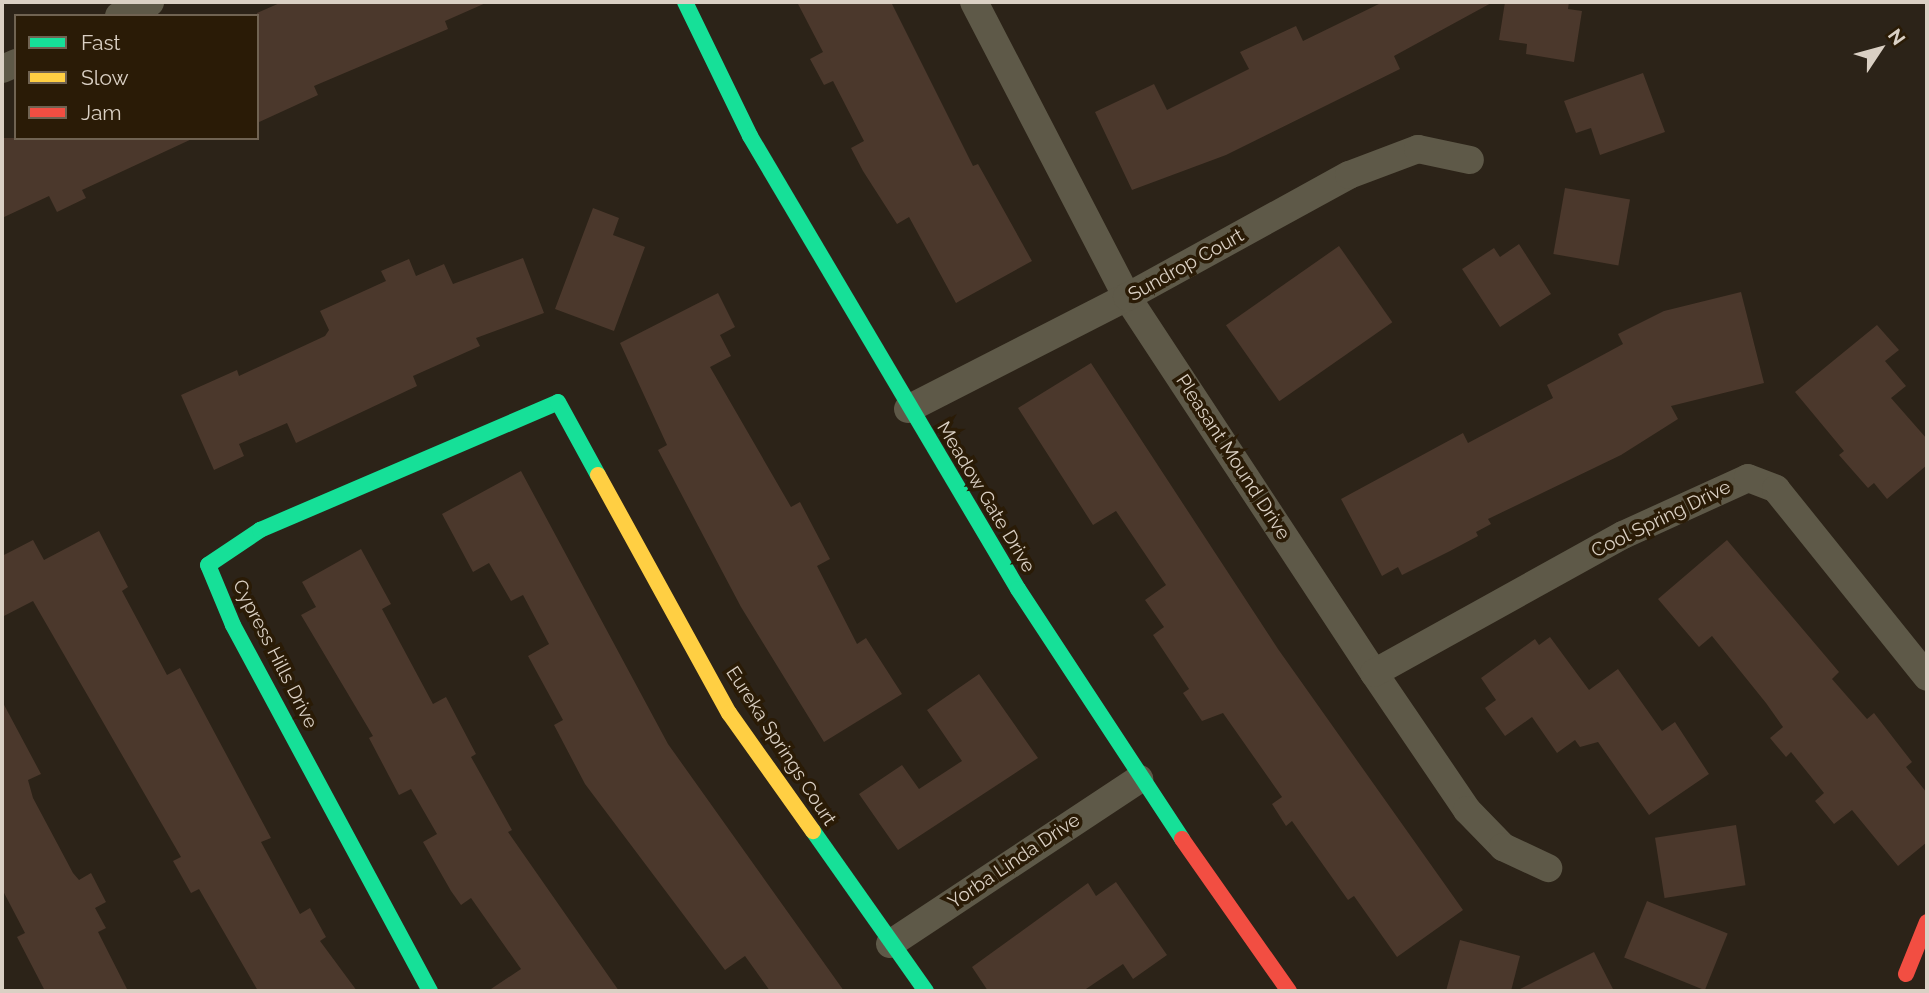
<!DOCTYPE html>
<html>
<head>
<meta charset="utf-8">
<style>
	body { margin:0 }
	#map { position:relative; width:1929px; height:993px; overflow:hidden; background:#2c2318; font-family:Raleway,sans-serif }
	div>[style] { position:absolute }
	.building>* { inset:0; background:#4b382c; transform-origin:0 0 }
	.street>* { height:28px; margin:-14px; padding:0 14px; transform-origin:14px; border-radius:14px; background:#5e5948 }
	.fast>* { height:16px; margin:-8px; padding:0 8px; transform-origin:8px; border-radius:8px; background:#16e098 }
	.slow>* { height:16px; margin:-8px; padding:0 8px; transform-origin:8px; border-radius:8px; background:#ffcf43 }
	.jam>* { height:16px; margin:-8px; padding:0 8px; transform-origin:8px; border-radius:8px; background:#f24e42 }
	span { translate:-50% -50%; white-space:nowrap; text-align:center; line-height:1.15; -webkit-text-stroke:7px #2a1b06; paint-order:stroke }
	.street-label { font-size:19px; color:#dad0c4 }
	.frame { position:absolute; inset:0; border:4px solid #dad0c4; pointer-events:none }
	.legend { position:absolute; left:14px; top:14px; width:245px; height:126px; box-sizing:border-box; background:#2a1b06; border:2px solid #706352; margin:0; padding:9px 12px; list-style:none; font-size:21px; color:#dad0c4 }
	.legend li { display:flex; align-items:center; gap:14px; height:35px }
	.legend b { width:35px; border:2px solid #706352 }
	.north { position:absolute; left:1845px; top:14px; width:70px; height:70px; -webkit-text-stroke:5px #2a1b06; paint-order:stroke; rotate:54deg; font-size:19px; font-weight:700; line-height:28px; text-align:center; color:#dad0c4 }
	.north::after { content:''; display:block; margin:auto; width:24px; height:32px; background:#dad0c4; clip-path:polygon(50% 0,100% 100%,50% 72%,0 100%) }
</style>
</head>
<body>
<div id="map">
	<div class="building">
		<div style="clip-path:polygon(282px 2px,488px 2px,445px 21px,448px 29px,314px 86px,318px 95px,257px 123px,257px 13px)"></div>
		<div style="clip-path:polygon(797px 2px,891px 2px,973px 166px,978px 164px,1032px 261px,956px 303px,909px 217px,897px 224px,863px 171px,851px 148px,864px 141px,833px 81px,824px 85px,810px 59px,823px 52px)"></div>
		<div style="clip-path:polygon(1383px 2px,1493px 2px,1394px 56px,1400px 69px,1226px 155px,1132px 190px,1095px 112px,1154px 84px,1167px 110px,1249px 69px,1240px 52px,1296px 26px,1303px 41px)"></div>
		<div style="clip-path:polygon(1505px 2px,1569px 2px,1568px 9px,1582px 11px,1574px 62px,1526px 54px,1527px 44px,1499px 40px)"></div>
		<div style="clip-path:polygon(1643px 73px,1665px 132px,1600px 155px,1591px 128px,1576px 133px,1564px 101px)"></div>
		<div style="clip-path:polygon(2px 138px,194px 138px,82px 190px,86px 198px,57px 212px,49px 196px,2px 218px)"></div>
		<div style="left:1565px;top:188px;width:66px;height:67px;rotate:10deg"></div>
		<div style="clip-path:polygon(593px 208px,619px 218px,613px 235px,645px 247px,614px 331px,555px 309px)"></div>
		<div style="clip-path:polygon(1519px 244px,1551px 294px,1500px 327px,1462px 269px,1494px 248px,1500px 257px)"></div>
		<div style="left:1339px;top:246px;width:93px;height:138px;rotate:55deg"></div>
		<div style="clip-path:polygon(523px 258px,544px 313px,476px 338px,480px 346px,413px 376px,417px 386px,296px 443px,287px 423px,239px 444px,244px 456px,214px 470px,181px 395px,237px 370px,239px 376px,325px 336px,329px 330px,320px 311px,386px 281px,381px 271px,409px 259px,416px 276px,444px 264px,453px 284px)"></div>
		<div style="clip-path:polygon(1741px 292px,1764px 383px,1671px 406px,1678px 419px,1621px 455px,1488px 519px,1491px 524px,1476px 532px,1478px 536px,1450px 551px,1402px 575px,1398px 567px,1382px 576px,1341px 499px,1463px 433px,1468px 443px,1553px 398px,1547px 385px,1623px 344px,1618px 334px,1664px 311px)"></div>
		<div style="clip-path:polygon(718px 293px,735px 327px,720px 335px,731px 356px,710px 367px,791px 507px,800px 502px,830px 559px,817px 566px,857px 644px,866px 638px,902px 694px,824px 742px,741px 607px,658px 450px,667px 445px,620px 343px)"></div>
		<div style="clip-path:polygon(1877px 325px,1899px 350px,1885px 361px,1906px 386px,1891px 398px,1927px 439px,1927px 465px,1887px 499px,1874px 483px,1868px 488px,1839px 455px,1844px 451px,1795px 392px)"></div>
		<div style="clip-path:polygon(1091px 363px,1278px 649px,1463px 910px,1397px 957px,1354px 896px,1348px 900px,1292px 821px,1286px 826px,1272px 804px,1282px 797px,1223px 713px,1202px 721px,1183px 693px,1189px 689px,1153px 635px,1164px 627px,1145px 600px,1166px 585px,1116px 511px,1093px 525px,1018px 408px)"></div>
		<div style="clip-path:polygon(521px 471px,668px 744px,844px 991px,770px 991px,745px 956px,725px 970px,585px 784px,554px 725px,563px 720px,528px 656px,549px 644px,523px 595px,511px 601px,489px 563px,473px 572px,442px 514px)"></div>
		<div style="clip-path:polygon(99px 531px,128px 587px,122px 591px,167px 675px,180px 668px,271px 838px,261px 842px,300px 914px,310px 908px,326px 937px,320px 941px,357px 991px,258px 991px,199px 889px,191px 893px,173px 861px,181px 857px,33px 601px,2px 617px,2px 556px,33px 540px,44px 560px)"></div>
		<div style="clip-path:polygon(1727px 540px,1839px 672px,1832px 679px,1867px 719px,1874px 713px,1912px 762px,1906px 767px,1927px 793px,1927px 842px,1898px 866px,1852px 810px,1834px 824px,1815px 801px,1824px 793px,1791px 752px,1786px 757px,1770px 738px,1783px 727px,1766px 703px,1712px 636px,1699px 647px,1658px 599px)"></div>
		<div style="clip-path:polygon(361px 549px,391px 604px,382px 609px,433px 704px,446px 697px,476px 754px,471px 757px,512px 830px,508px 832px,619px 991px,488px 991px,521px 969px,471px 898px,461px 905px,451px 891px,423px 842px,437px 834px,411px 789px,399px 795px,369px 738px,373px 736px,301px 615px,316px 607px,302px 582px)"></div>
		<div style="clip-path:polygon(1550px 637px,1589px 690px,1618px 669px,1662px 731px,1675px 722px,1709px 774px,1649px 815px,1598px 742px,1580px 747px,1575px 740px,1557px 753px,1532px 717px,1505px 736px,1485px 708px,1496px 700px,1481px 678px,1535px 639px,1539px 645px)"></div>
		<div style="clip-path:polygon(979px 674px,1038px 758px,898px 850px,859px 794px,902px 765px,919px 789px,962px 761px,927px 710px)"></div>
		<div style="clip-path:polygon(2px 701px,41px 774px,28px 780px,33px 798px,73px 873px,79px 880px,91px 873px,106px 902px,95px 908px,106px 928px,98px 932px,128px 991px,45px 991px,17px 937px,25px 933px,2px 889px)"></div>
		<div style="left:1736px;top:825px;width:61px;height:82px;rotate:81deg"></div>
		<div style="clip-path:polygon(1116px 882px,1167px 955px,1133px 979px,1123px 964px,1083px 991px,988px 991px,972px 967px,1088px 883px,1096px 896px)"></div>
		<div style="left:1647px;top:901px;width:87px;height:61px;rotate:22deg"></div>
		<div style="clip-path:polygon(1460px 940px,1520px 956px,1511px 991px,1446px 991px)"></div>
		<div style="clip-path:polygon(1594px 952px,1614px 991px,1516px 991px)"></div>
	</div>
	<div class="street">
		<div style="left:974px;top:2px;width:332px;rotate:62.6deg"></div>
		<div style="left:1127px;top:297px;width:450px;rotate:56.7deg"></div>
		<div style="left:1374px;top:673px;width:166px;rotate:55.8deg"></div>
		<div style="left:1467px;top:810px;width:52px;rotate:45.8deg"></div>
		<div style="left:1503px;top:847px;width:50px;rotate:25deg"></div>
		<div style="left:119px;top:16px;width:34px;rotate:-24deg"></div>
		<div style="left:2px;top:69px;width:15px;rotate:-23deg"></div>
		<div style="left:908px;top:409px;width:246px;rotate:-27.1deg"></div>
		<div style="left:1127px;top:297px;width:253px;rotate:-28.8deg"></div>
		<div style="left:1349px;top:175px;width:74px;rotate:-20.6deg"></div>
		<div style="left:1418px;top:149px;width:53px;rotate:11.9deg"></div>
		<div style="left:1374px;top:673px;width:285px;rotate:-29deg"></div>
		<div style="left:1623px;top:535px;width:137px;rotate:-24.5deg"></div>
		<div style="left:1748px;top:478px;width:30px;rotate:21deg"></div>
		<div style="left:1776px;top:489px;width:241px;rotate:51.2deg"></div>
		<div style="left:890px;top:944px;width:299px;rotate:-33.5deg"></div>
	</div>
	<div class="fast">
		<div style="left:685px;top:2px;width:149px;rotate:64.1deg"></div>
		<div style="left:750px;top:136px;width:526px;rotate:59.39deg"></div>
		<div style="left:1018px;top:589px;width:299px;rotate:56.7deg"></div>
		<div style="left:813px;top:831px;width:196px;rotate:54.8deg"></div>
		<div style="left:430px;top:991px;width:416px;rotate:-118.3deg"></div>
		<div style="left:233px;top:625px;width:65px;rotate:-112.6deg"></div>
		<div style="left:208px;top:565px;width:63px;rotate:-33.9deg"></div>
		<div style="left:260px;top:530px;width:324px;rotate:-23.2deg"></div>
		<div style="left:558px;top:402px;width:83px;rotate:61.3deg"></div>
	</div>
	<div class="slow">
		<div style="left:598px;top:475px;width:272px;rotate:61.2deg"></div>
		<div style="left:729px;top:713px;width:145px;rotate:54.6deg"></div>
	</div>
	<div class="jam">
		<div style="left:1182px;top:839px;width:186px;rotate:54.9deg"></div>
		<div style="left:1906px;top:974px;width:56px;rotate:-68deg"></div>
	</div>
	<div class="street-label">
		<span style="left:1186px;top:265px;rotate:-29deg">Sundrop Court</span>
		<span style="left:1233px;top:457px;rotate:57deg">Pleasant Mound Drive</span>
		<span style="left:986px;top:497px;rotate:59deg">Meadow Gate Drive</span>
		<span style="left:1661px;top:519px;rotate:-26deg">Cool Spring Drive</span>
		<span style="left:275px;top:654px;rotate:63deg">Cypress Hills Drive</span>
		<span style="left:781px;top:746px;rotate:57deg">Eureka Springs Court</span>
		<span style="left:1014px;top:861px;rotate:-34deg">Yorba Linda Drive</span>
	</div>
	<div class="frame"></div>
	<ul class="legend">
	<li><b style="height:9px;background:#16e098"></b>Fast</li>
	<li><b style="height:9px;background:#ffcf43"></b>Slow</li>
	<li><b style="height:9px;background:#f24e42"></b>Jam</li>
	</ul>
	<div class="north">N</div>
</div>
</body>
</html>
